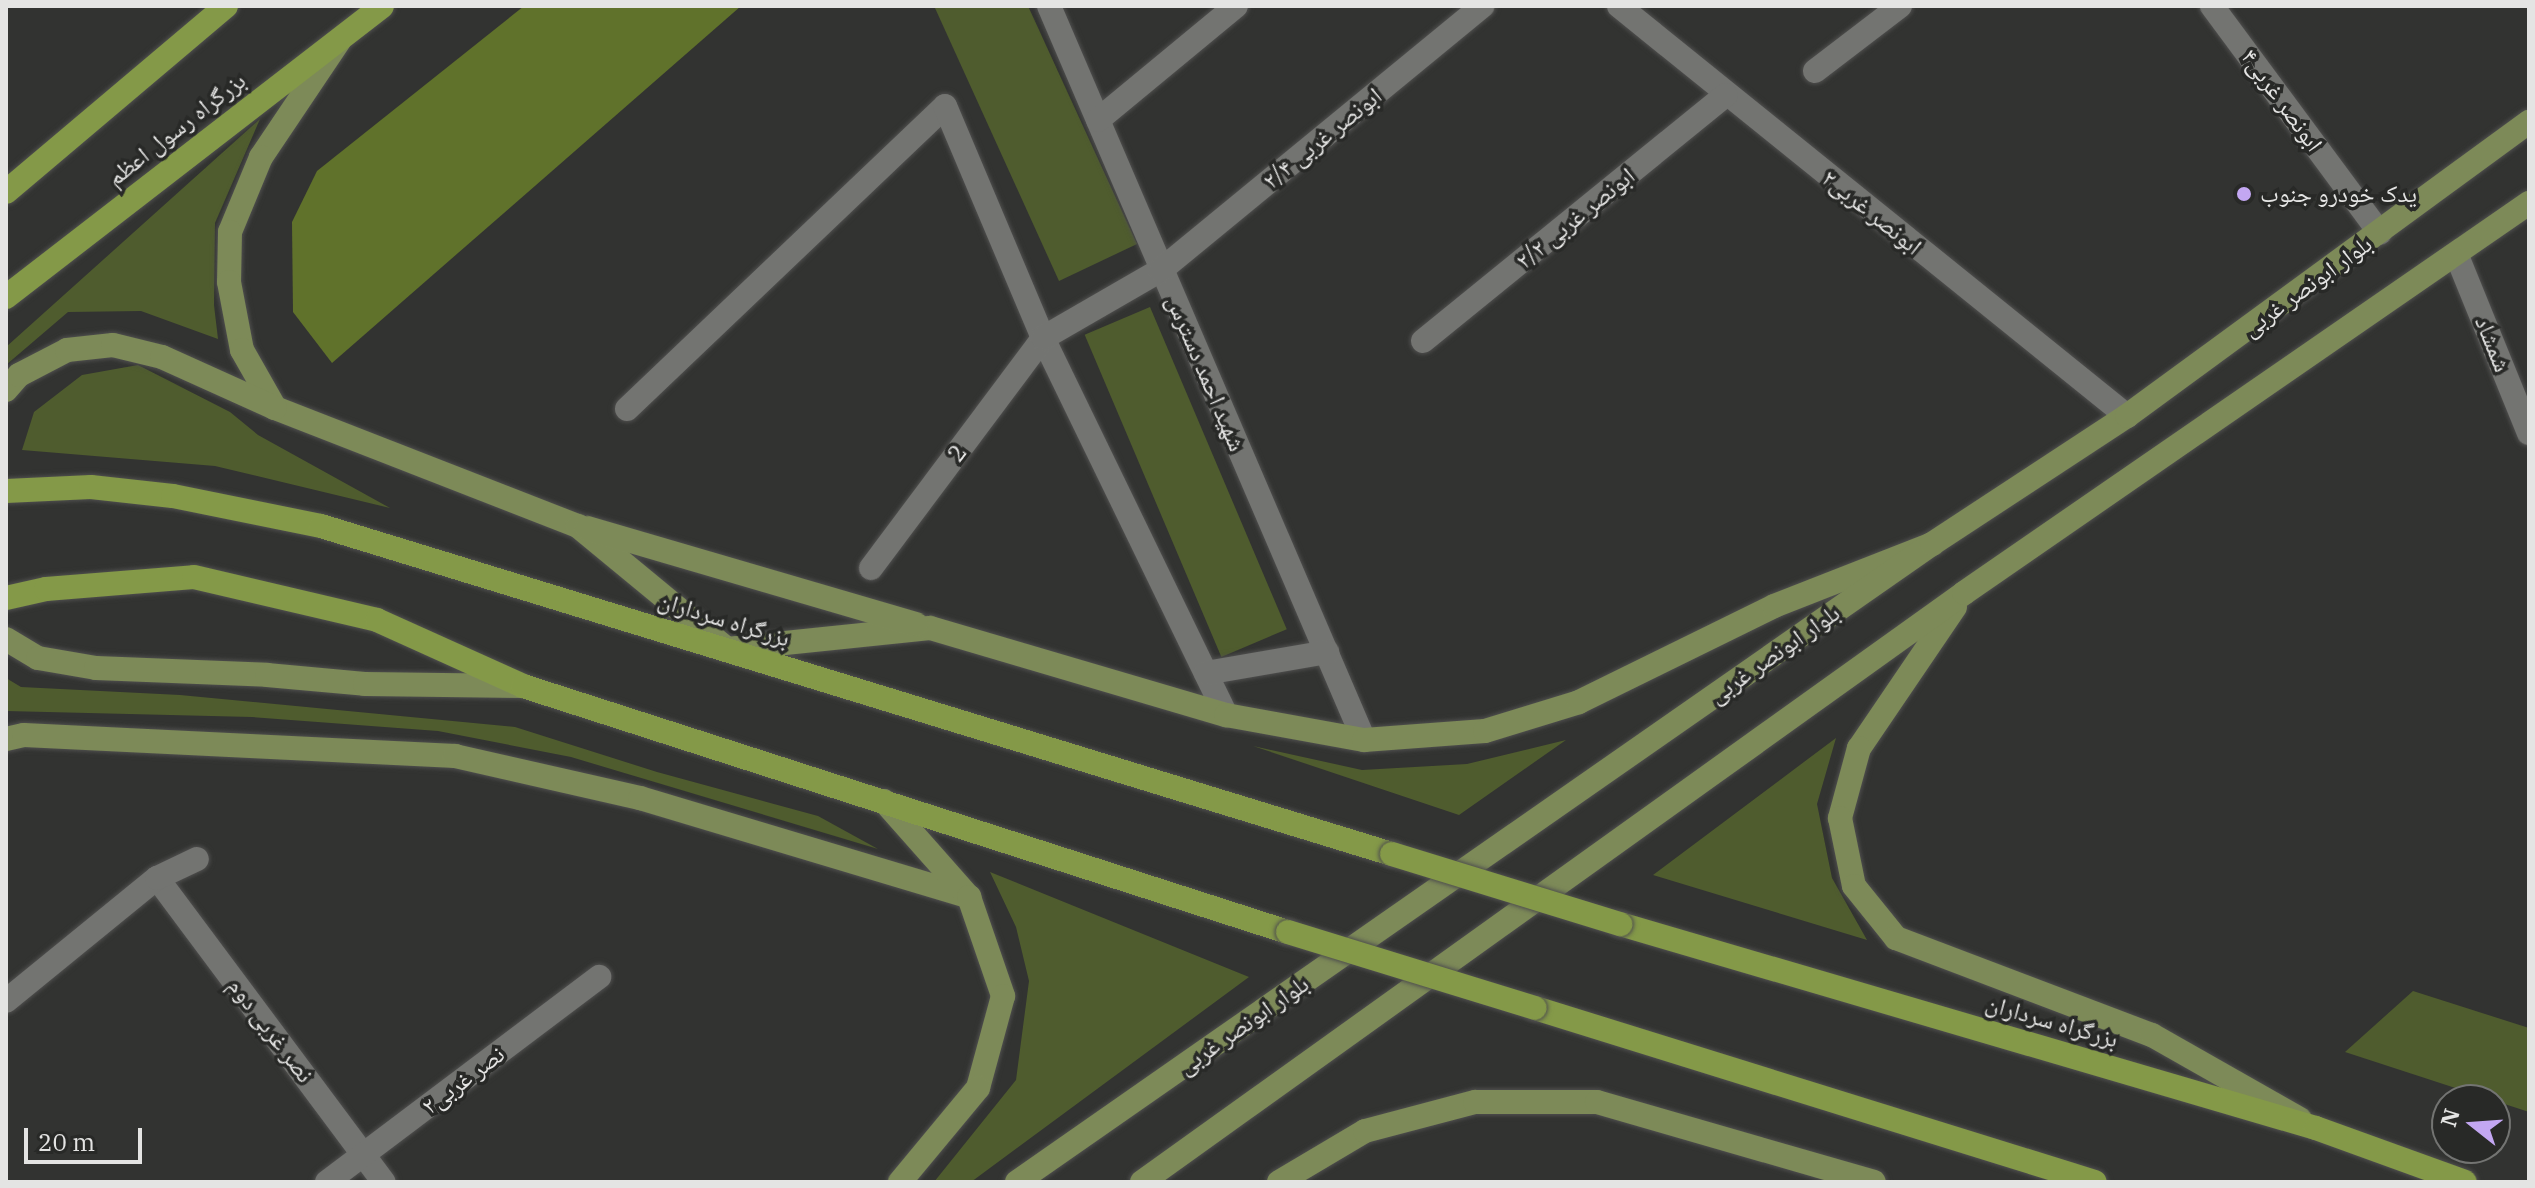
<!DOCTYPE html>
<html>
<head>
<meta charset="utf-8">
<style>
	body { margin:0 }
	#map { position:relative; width:2535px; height:1188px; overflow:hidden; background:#323331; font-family:"IBM Plex Serif","Noto Naskh Arabic",serif }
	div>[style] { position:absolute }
	.green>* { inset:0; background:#4f5c2e; transform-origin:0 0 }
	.forest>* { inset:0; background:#60722b }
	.roads { filter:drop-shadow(0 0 2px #4f4f4e) drop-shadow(0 0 2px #4f4f4e) }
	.minor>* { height:24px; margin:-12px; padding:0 12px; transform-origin:12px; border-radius:12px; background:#737471 }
	.major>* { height:24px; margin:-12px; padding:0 12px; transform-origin:12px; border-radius:12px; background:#7d8a58 }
	.highway>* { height:24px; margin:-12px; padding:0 12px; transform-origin:12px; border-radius:12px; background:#849948 }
	.bridges { filter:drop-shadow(0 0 2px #4f4f4e) drop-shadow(0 0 2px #4f4f4e) }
	.highway-bridge>* { height:24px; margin:-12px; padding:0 12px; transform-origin:12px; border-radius:12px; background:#849948 }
	.dots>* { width:22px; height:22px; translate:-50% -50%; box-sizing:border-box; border:4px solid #282927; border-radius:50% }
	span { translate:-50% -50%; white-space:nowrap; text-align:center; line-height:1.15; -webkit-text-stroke:7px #282927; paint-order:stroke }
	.street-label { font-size:24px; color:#e4e4e3 }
	.poi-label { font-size:24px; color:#e4e4e3 }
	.left { translate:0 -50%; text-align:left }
	.frame { position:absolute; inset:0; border:8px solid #e4e4e3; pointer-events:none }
	.north { position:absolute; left:2431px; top:1084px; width:80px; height:80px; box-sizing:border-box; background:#282927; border:2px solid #737472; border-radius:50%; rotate:287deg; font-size:22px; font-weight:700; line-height:32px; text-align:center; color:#e4e4e3 }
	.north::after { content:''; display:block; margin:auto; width:28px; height:36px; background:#c3a7f2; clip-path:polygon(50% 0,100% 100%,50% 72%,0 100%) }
	.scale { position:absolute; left:24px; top:1128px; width:118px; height:36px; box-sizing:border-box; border:4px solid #e4e4e3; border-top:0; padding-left:10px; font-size:24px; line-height:28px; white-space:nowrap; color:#e4e4e3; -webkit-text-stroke:6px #282927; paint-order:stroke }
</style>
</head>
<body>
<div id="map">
	<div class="green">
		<div style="clip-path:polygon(939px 6px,1028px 6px,1137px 244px,1059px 281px,935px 8px)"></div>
		<div style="clip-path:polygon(260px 119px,215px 223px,214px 305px,218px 339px,141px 311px,68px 312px,6px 365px,6px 347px)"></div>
		<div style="left:1150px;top:307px;width:350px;height:71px;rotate:67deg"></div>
		<div style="clip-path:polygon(138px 365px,230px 412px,258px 435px,390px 508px,215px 466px,22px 450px,34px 412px,82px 375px)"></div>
		<div style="clip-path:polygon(6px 678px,21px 687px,180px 695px,515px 727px,657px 772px,818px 816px,878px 849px,571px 757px,438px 731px,252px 717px,6px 711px)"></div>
		<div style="clip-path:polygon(1836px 738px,1817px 804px,1832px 878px,1867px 940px,1653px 875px)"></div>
		<div style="clip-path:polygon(1566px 740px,1459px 815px,1253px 746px,1362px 770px,1467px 764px)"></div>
		<div style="clip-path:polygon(990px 872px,1249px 977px,971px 1182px,934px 1182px,1016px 1080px,1029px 981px,1016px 927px)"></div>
		<div style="clip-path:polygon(2413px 991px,2529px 1028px,2529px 1112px,2345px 1052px)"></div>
	</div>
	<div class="forest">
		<div style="clip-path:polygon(524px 6px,741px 6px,332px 363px,293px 312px,292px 222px,317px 171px)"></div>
	</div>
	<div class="roads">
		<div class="minor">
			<div style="left:1049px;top:6px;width:799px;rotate:66.77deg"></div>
			<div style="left:1619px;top:6px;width:653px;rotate:38.91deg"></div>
			<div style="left:2212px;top:6px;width:282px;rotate:53.5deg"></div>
			<div style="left:1815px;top:71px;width:107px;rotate:-37.4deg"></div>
			<div style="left:1098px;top:120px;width:179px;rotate:-39.6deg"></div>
			<div style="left:2457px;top:256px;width:191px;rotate:67.9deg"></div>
			<div style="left:1423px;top:341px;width:390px;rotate:-39.1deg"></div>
			<div style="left:627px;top:409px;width:439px;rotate:-43.6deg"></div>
			<div style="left:945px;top:106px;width:252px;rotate:67.1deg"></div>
			<div style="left:1043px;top:338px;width:419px;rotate:64.1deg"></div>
			<div style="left:871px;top:568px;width:287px;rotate:-53.2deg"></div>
			<div style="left:1043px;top:338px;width:136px;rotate:-30deg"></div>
			<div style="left:1161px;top:270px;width:416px;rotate:-39.4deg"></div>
			<div style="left:1206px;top:673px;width:123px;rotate:-9.8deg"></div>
			<div style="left:157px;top:878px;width:379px;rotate:53.3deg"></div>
			<div style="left:6px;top:1001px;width:195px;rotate:-39.2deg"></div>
			<div style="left:157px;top:878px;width:44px;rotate:-25.4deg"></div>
			<div style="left:327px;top:1182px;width:341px;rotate:-37deg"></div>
		</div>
		<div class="major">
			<div style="left:339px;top:41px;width:140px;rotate:123.9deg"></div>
			<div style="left:261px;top:157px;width:81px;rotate:112.5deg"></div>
			<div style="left:230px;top:232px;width:50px;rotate:91.1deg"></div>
			<div style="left:229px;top:282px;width:69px;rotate:79.2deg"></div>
			<div style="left:242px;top:350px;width:67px;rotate:60.4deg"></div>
			<div style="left:275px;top:408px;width:325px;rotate:21.3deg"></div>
			<div style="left:578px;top:526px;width:193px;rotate:39.5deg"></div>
			<div style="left:727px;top:649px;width:204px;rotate:-5.9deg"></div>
			<div style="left:930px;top:628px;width:309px;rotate:16.4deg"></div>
			<div style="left:1226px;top:715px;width:140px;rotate:10.3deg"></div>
			<div style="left:1364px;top:740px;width:121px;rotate:-4.3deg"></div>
			<div style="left:1485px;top:731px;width:98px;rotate:-17.1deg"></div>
			<div style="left:1579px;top:702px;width:217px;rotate:-26.2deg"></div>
			<div style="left:1774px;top:606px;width:170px;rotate:-21.4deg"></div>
			<div style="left:6px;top:390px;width:20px;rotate:-49deg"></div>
			<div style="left:19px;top:375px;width:54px;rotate:-27.5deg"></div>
			<div style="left:67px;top:350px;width:46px;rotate:-6.2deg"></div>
			<div style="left:113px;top:345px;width:50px;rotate:13.8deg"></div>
			<div style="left:162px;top:357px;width:124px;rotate:24.3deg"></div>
			<div style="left:587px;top:528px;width:343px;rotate:16.3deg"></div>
			<div style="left:1955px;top:607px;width:171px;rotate:124.2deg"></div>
			<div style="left:1859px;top:748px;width:73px;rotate:105.2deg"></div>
			<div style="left:1840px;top:818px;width:69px;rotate:78.4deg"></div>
			<div style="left:1854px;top:886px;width:67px;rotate:51.1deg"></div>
			<div style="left:1896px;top:938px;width:274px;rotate:20.8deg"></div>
			<div style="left:2152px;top:1035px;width:170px;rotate:29.6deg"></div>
			<div style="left:6px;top:639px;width:37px;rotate:31deg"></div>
			<div style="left:38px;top:658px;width:59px;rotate:9.8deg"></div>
			<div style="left:96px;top:668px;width:171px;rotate:2.3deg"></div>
			<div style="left:267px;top:675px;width:98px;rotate:5.2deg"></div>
			<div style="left:365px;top:684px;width:158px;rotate:0.7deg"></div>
			<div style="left:6px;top:739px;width:18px;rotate:-13deg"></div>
			<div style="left:24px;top:735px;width:432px;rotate:2.8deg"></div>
			<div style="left:455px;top:756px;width:190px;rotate:12.8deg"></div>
			<div style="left:640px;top:798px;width:344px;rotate:16.7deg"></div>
			<div style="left:884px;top:801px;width:128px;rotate:48.5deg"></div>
			<div style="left:969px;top:897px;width:105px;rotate:71deg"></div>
			<div style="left:1003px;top:996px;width:95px;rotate:105.2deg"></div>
			<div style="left:978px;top:1088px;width:122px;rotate:129.7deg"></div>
			<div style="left:1017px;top:1182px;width:1115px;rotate:-34.89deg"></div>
			<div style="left:1932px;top:544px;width:233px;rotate:-33.3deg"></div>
			<div style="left:2127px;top:416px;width:498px;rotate:-36.2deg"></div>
			<div style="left:1142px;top:1182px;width:1011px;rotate:-35.62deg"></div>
			<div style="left:1964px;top:593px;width:687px;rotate:-34.62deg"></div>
			<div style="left:1279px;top:1182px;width:100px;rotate:-30.7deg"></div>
			<div style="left:1365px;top:1131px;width:114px;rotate:-14.8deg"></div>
			<div style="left:1475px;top:1102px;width:122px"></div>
			<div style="left:1597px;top:1102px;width:288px;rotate:16.1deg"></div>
		</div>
		<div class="highway">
			<div style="left:6px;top:192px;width:288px;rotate:-40.2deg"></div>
			<div style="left:6px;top:297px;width:475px;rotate:-37.7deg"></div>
			<div style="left:6px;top:491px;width:85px;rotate:-2.7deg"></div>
			<div style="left:91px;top:487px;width:82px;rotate:6.3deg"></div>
			<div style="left:173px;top:496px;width:151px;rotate:11.5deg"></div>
			<div style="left:321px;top:526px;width:1120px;rotate:17.03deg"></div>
			<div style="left:6px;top:598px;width:41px;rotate:-12.7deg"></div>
			<div style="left:46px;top:589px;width:148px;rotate:-4.6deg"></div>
			<div style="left:194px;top:577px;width:188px;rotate:13.2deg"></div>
			<div style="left:377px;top:620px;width:160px;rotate:24.3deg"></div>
			<div style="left:523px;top:686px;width:804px;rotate:17.83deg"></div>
			<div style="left:1620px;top:924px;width:725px;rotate:16.34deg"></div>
			<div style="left:2316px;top:1128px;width:158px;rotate:19.9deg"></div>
			<div style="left:1535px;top:1008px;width:586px;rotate:17.26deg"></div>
		</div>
	</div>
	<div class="bridges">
		<div class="highway-bridge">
			<div style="left:1392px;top:854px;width:239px;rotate:17.1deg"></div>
			<div style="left:1288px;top:932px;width:258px;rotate:17.1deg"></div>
		</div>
	</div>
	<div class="dots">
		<div style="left:2244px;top:194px;background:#c3a7f2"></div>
	</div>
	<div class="street-label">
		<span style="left:2282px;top:100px;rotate:54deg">۴ابونصر غربی</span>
		<span style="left:176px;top:129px;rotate:-38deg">بزرگراه رسول اعظم</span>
		<span style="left:1322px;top:138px;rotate:-39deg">ابونصر غربی ۲/۴</span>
		<span style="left:1872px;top:212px;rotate:39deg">۲ابونصر غربی</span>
		<span style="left:1575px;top:218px;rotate:-39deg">ابونصر غربی ۲/۲</span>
		<span style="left:2307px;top:286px;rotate:-36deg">بلوار ابونصر غربی</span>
		<span style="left:2493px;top:344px;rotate:68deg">شمشاد</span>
		<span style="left:1206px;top:373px;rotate:67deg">شهید احمد دسترس</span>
		<span style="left:957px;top:453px;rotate:-53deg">2</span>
		<span style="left:724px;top:619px;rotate:17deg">بزرگراه سرداران</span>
		<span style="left:1774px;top:654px;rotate:-35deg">بلوار ابونصر غربی</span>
		<span style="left:2052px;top:1021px;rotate:16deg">بزرگراه سرداران</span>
		<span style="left:1243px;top:1025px;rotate:-35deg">بلوار ابونصر غربی</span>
		<span style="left:271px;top:1030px;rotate:53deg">نصر غربی دوم</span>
		<span style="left:463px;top:1080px;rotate:-37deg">نصر غربی۲</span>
	</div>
	<div class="poi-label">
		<span class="left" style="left:2260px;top:194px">یدک خودرو جنوب</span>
	</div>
	<div class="frame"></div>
	<div class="north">N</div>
	<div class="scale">20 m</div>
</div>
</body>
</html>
